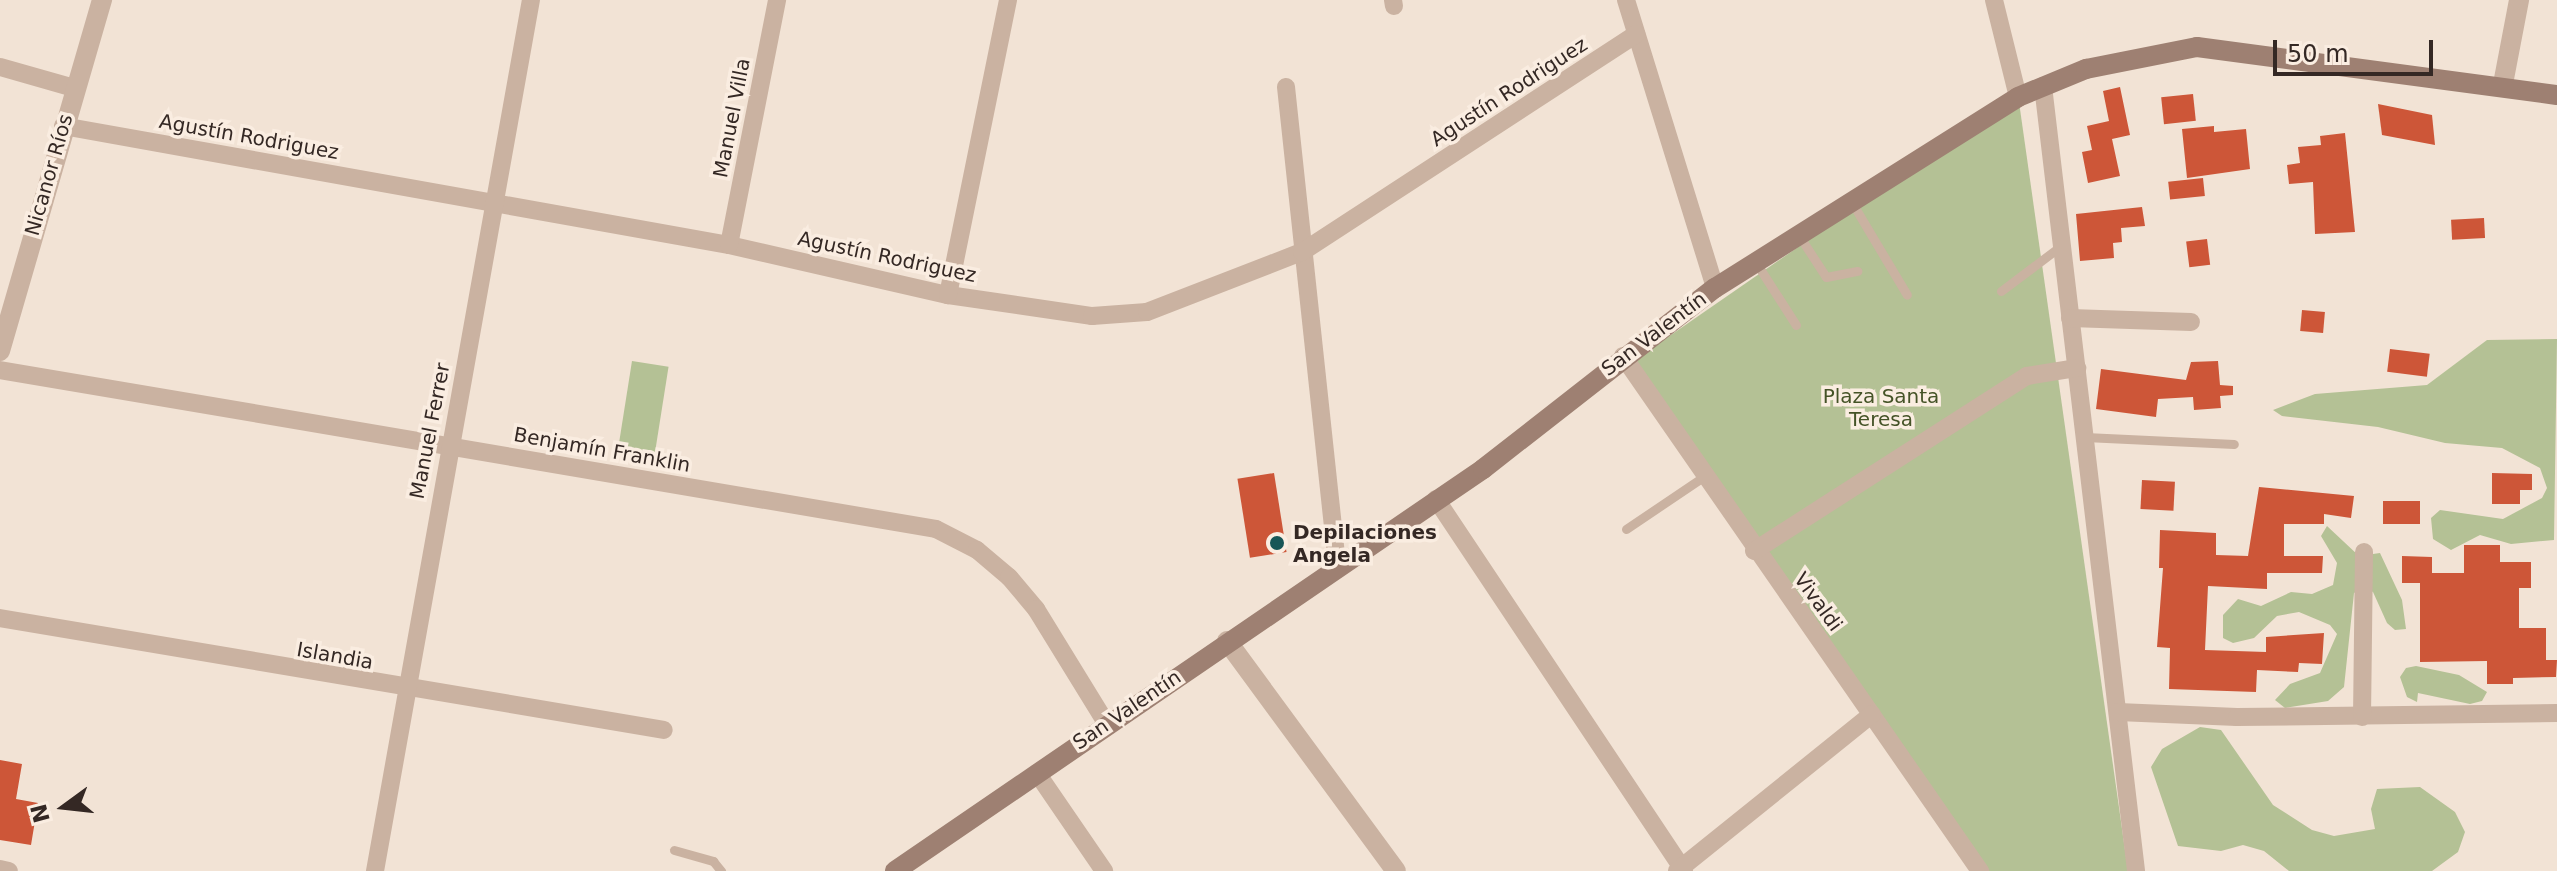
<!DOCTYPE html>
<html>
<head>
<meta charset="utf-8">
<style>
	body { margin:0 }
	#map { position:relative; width:2557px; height:871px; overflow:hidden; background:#f2e3d5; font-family:"DejaVu Sans",sans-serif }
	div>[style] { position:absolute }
	.green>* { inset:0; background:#b4c195; transform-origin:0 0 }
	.building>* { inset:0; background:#cd5638; transform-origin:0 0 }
	.service>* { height:9px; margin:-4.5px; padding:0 4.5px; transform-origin:4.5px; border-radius:4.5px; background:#cab2a1 }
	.minor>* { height:18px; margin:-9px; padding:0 9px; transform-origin:9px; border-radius:9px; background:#cab2a1 }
	.tertiary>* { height:20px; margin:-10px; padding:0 10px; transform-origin:10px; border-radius:10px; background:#cab2a1 }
	.secondary>* { height:20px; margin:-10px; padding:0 10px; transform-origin:10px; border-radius:10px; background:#9e8072 }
	.dots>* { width:22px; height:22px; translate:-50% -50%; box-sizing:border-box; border:4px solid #faede1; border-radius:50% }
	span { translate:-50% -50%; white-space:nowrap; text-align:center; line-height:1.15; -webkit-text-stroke:7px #faede1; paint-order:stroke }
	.street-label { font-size:20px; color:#342824 }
	.park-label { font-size:20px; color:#455327 }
	.poi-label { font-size:20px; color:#342824; font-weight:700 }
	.left { translate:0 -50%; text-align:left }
	.north { position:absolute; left:24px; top:767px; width:80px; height:80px; -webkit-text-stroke:6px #faede1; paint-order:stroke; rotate:255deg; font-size:22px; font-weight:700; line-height:32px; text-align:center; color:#342824 }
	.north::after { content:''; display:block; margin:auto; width:28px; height:36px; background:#342824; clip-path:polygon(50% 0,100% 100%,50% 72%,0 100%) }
	.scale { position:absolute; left:2273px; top:40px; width:160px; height:36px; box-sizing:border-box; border:4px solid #342824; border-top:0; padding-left:10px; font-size:24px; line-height:28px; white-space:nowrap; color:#342824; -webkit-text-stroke:6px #faede1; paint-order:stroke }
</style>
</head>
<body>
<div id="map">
	<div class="green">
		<div style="clip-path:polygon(2018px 95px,2128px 871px,1989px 871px,1629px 364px)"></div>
		<div style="clip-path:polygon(2557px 339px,2554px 540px,2511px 544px,2480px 535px,2451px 550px,2433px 539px,2431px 518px,2440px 510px,2503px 519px,2542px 498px,2547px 488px,2540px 468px,2502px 448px,2445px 443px,2378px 427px,2282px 416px,2273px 410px,2315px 394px,2427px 385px,2487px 340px)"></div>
		<div style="left:632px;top:361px;width:37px;height:91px;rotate:9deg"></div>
		<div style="clip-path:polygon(2327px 526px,2359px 556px,2380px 553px,2402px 600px,2406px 629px,2395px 630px,2387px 623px,2373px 592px,2363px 588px,2354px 593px,2344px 687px,2328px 701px,2285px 708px,2275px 700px,2290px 684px,2320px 673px,2337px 634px,2330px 625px,2299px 612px,2277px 616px,2254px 638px,2233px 643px,2223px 638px,2223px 615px,2238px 599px,2261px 606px,2291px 592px,2312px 594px,2333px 585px,2337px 563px,2321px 536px)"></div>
		<div style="clip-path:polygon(2416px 666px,2459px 675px,2487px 692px,2482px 701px,2470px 704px,2418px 693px,2417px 702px,2407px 697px,2400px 677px,2406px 668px)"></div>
		<div style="clip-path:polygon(2200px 727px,2221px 730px,2273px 805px,2312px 830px,2334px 836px,2375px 829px,2371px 809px,2377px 789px,2420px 787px,2455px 812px,2465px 832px,2458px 852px,2432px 871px,2289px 871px,2264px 851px,2243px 845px,2221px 851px,2178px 846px,2151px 767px,2162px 749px)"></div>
	</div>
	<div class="building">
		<div style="clip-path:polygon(2120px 87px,2130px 135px,2112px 139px,2120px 176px,2088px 183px,2082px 152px,2092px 150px,2087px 126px,2109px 121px,2103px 91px)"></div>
		<div style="left:2193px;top:94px;width:27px;height:32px;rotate:84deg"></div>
		<div style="clip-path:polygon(2378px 104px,2432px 115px,2435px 145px,2382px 135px)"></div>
		<div style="clip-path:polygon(2214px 126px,2214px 132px,2246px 129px,2250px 169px,2187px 178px,2182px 129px)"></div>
		<div style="clip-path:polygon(2345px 133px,2355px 232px,2315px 234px,2313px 182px,2289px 184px,2287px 165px,2300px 163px,2298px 147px,2321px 145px,2320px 136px)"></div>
		<div style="left:2203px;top:178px;width:18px;height:35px;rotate:84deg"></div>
		<div style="clip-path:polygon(2142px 207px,2145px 226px,2121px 228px,2122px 242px,2113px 243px,2114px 258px,2080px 261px,2076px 214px)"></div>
		<div style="left:2484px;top:218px;width:20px;height:33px;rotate:87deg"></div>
		<div style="left:2207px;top:239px;width:26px;height:21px;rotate:83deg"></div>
		<div style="left:2302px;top:310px;width:23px;height:21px;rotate:5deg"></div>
		<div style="left:2390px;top:349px;width:40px;height:23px;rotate:7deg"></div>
		<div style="clip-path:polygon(2218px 361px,2220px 385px,2233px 386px,2233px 395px,2220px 396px,2221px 408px,2194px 410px,2193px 397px,2158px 399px,2156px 417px,2096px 409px,2101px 369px,2186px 380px,2191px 362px)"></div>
		<div style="left:1274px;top:473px;width:80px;height:37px;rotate:81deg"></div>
		<div style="clip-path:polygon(2492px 473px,2532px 474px,2532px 490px,2520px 490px,2520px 504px,2492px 504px)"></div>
		<div style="left:2142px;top:480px;width:33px;height:29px;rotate:3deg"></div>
		<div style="clip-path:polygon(2259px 487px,2354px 496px,2351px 518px,2324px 514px,2324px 524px,2284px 524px,2284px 556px,2323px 556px,2322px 573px,2267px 573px,2267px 589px,2208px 586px,2205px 650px,2266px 652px,2266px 637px,2324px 633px,2322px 664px,2299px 663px,2298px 672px,2257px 670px,2256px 692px,2169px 689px,2170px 648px,2157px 647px,2163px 568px,2159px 568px,2160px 530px,2216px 533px,2216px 555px,2248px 556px)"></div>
		<div style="left:2383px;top:501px;width:37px;height:23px"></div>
		<div style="clip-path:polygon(2464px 545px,2500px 545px,2500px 562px,2531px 562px,2531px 588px,2519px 588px,2519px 628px,2546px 628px,2546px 660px,2557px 660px,2556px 677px,2513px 678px,2513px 684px,2487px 684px,2487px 661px,2420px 662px,2420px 583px,2402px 583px,2402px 556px,2432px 557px,2432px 573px,2464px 573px)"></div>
		<div style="clip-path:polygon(0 760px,22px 764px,16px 799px,38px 803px,31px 845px,0 840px)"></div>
	</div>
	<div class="service">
		<div style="left:1851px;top:201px;width:109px;rotate:59.2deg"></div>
		<div style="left:1798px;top:234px;width:51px;rotate:56.9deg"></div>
		<div style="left:1826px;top:277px;width:32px;rotate:-11deg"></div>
		<div style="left:1755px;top:261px;width:76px;rotate:57.4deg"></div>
		<div style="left:2001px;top:291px;width:76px;rotate:-37deg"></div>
		<div style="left:2085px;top:437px;width:149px;rotate:2.7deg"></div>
		<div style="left:1626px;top:529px;width:93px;rotate:-34deg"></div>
		<div style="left:674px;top:850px;width:41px;rotate:15.8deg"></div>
		<div style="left:713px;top:861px;width:13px;rotate:51deg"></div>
	</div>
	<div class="minor">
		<div style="left:1393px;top:0;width:6px;rotate:81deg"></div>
		<div style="left:1626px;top:0;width:301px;rotate:72.8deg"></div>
		<div style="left:1994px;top:0;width:100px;rotate:76.1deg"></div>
		<div style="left:0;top:67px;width:77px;rotate:15.8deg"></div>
		<div style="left:2043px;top:86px;width:790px;rotate:83.24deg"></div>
		<div style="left:1286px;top:87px;width:483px;rotate:83.9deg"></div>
		<div style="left:63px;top:126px;width:677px;rotate:10.13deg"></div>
		<div style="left:729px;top:245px;width:225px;rotate:12.9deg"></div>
		<div style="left:948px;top:295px;width:146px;rotate:8.3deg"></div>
		<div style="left:1092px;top:316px;width:55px;rotate:-4.2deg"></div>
		<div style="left:1147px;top:312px;width:166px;rotate:-21.2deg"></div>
		<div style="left:1302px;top:252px;width:399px;rotate:-33.1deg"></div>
		<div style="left:729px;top:245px;width:250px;rotate:-78.9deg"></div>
		<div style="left:948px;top:295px;width:301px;rotate:-78.5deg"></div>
		<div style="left:2070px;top:318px;width:121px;rotate:1.9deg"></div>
		<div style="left:1623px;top:356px;width:627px;rotate:55.27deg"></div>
		<div style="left:0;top:370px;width:949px;rotate:9.64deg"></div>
		<div style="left:936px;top:529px;width:46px;rotate:27.1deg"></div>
		<div style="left:977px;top:550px;width:42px;rotate:40.2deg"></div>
		<div style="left:1009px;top:577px;width:42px;rotate:49.8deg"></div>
		<div style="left:1036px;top:609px;width:134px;rotate:58.4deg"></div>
		<div style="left:1436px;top:499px;width:447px;rotate:56.3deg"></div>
		<div style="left:1754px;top:551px;width:324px;rotate:-32.7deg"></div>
		<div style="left:2027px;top:376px;width:51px;rotate:-9.1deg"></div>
		<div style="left:0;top:618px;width:673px;rotate:9.57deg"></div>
		<div style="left:2118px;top:712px;width:119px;rotate:2.4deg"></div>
		<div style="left:2237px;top:717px;width:320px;rotate:-0.7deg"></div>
		<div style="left:2362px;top:717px;width:165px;rotate:-89.3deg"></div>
		<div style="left:1037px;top:773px;width:119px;rotate:55.6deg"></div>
		<div style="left:0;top:869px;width:9px;rotate:13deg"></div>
		<div style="left:375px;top:871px;width:885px;rotate:-79.85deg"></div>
		<div style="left:1677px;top:871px;width:250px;rotate:-38.8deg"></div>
	</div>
	<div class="tertiary">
		<div style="left:2503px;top:84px;width:86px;rotate:-79.2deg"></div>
		<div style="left:0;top:351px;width:366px;rotate:-73.8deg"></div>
		<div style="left:1227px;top:641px;width:285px;rotate:53.7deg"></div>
	</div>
	<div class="secondary">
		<div style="left:895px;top:871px;width:712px;rotate:-34.36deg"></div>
		<div style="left:1483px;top:469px;width:294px;rotate:-38deg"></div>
		<div style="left:1715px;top:288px;width:358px;rotate:-32.2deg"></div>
		<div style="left:2018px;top:97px;width:74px;rotate:-22.4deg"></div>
		<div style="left:2086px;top:69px;width:113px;rotate:-11.2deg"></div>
		<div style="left:2197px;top:47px;width:363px;rotate:7.6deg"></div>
	</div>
	<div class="dots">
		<div style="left:1277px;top:543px;background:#185657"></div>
	</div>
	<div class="street-label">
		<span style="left:1509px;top:92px;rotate:-33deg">Agustín Rodriguez</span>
		<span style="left:732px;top:118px;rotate:-79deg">Manuel Villa</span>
		<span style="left:249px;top:137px;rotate:10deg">Agustín Rodriguez</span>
		<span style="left:49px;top:175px;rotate:-74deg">Nicanor Ríos</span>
		<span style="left:887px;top:257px;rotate:12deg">Agustín Rodriguez</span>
		<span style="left:1654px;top:334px;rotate:-37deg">San Valentín</span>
		<span style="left:430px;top:431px;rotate:-79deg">Manuel Ferrer</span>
		<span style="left:602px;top:450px;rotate:10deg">Benjamín Franklin</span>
		<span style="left:1818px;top:602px;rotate:54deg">Vivaldi</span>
		<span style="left:335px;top:656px;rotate:10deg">Islandia</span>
		<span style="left:1127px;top:710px;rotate:-34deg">San Valentín</span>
	</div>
	<div class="park-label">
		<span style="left:1881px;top:408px">Plaza Santa<br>Teresa</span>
	</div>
	<div class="poi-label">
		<span class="left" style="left:1293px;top:544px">Depilaciones<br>Angela</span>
	</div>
	<div class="north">N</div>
	<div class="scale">50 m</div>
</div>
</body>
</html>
